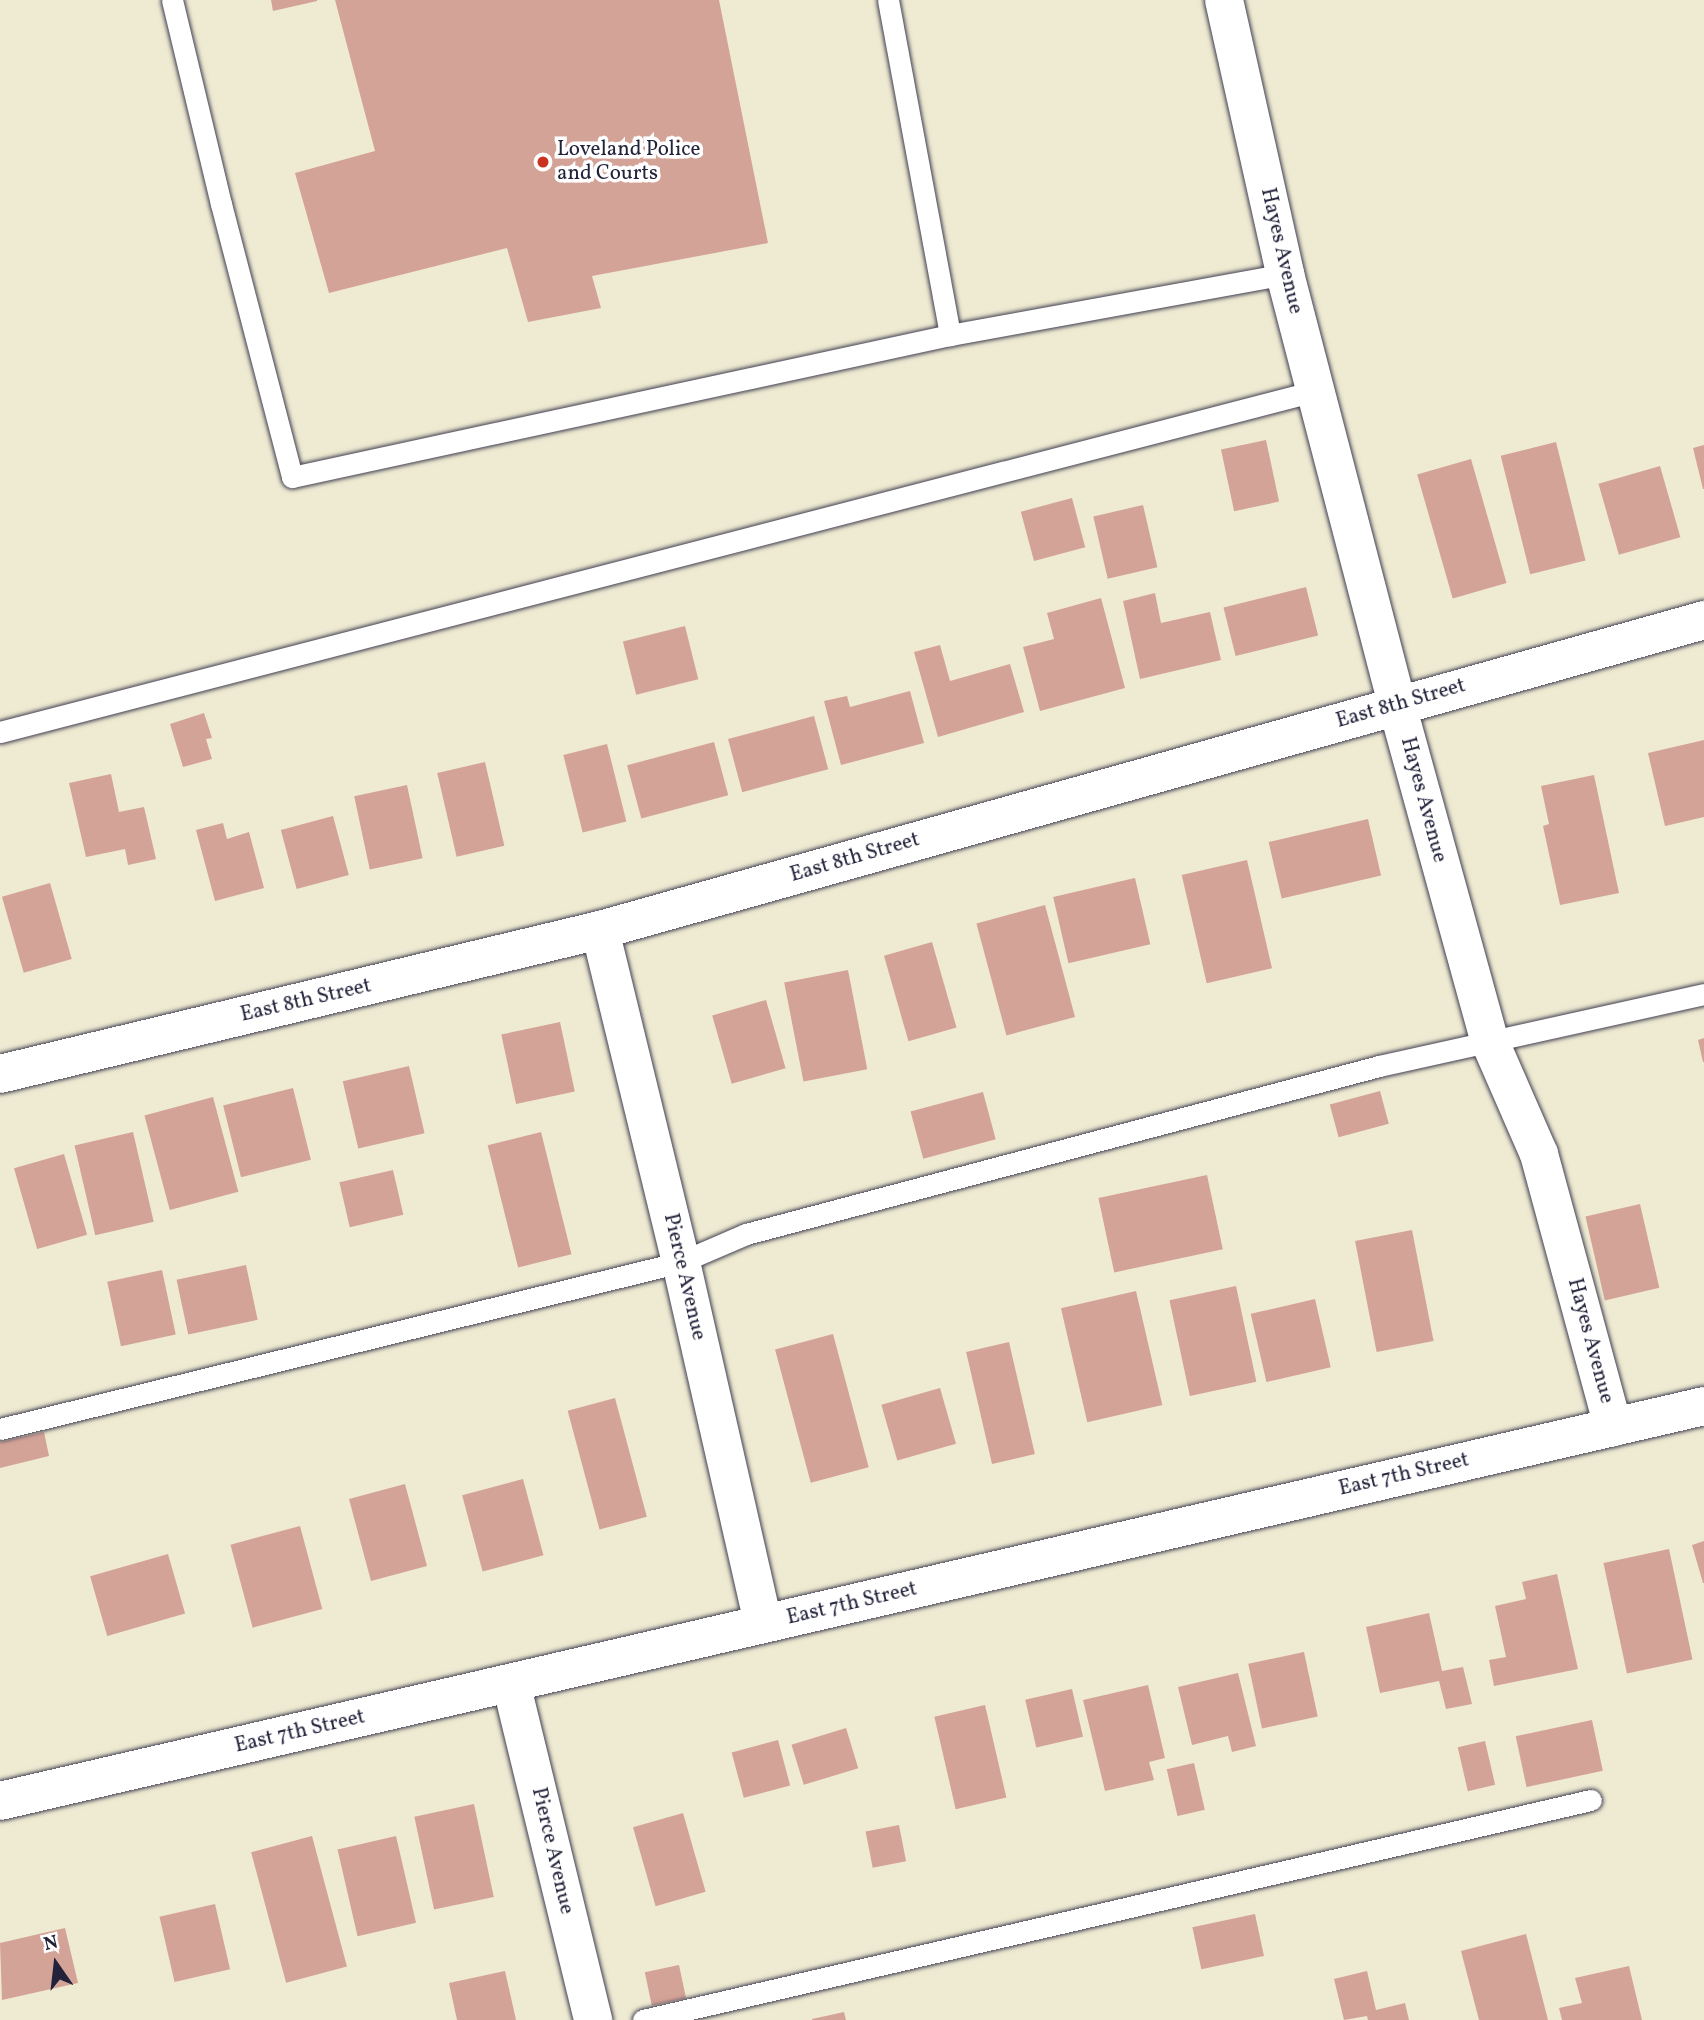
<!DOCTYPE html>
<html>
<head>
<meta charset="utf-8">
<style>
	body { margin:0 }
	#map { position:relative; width:1704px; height:2020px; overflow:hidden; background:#efead2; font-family:Vollkorn,serif }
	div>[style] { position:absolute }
	.building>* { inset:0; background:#d4a398; transform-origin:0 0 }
	.roads { filter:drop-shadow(0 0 2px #414052) drop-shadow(0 0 2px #414052) }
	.lane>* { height:21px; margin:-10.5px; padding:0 10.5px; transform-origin:10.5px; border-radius:10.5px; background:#fff }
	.street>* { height:38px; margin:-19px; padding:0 19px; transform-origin:19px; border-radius:19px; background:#fff }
	.dots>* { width:19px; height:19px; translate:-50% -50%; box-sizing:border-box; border:4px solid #fff; border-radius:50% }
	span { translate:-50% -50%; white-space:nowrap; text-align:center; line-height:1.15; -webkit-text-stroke:7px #fff; paint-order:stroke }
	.poi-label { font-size:21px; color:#22223b }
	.left { translate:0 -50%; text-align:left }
	.street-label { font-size:21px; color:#22223b }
	.north { position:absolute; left:21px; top:1929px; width:70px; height:70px; -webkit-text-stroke:5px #fff; paint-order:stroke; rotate:346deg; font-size:19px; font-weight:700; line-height:28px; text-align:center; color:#22223b }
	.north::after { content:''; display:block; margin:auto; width:24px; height:32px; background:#22223b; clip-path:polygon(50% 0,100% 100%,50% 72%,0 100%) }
</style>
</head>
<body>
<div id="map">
	<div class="building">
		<div style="clip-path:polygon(271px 0,317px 0,317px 1px,273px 11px)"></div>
		<div style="clip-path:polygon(335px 0,719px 0,768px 243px,592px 276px,601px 308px,528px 322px,507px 248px,329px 293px,295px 173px,375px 151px)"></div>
		<div style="left:1266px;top:440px;width:63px;height:46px;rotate:78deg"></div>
		<div style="left:1556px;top:442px;width:122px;height:57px;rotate:76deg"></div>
		<div style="clip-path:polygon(1704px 445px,1704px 489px,1703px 489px,1693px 448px)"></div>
		<div style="left:1471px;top:459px;width:129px;height:56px;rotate:74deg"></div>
		<div style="left:1660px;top:466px;width:74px;height:64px;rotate:74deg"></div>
		<div style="left:1072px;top:498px;width:51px;height:53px;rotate:75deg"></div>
		<div style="left:1143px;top:505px;width:64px;height:51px;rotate:77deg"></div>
		<div style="left:1306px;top:587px;width:50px;height:85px;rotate:76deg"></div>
		<div style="clip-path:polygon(1155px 593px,1161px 623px,1210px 612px,1221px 660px,1140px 679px,1123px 601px)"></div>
		<div style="clip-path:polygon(1101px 598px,1125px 688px,1040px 711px,1023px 647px,1054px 639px,1047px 613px)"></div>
		<div style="left:685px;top:626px;width:55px;height:64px;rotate:76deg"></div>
		<div style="clip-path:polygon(940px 645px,950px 681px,1010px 664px,1024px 712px,938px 737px,914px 652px)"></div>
		<div style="clip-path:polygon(910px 691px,924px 743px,841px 765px,824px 701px,847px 696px,850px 707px)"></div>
		<div style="clip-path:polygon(204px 713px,212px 738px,206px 739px,212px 759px,183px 767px,170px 724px)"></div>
		<div style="left:814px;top:716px;width:55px;height:89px;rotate:75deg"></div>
		<div style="clip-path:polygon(1704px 740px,1704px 817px,1665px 826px,1648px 753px)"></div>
		<div style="left:714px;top:742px;width:55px;height:90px;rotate:75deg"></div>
		<div style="left:607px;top:744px;width:80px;height:45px;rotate:76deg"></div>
		<div style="left:485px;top:762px;width:86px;height:49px;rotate:77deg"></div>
		<div style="clip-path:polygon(111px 774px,119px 812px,144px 807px,156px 859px,128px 865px,125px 849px,86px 857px,69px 783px)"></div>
		<div style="clip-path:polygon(1594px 775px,1619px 893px,1560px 905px,1543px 826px,1549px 824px,1541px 786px)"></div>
		<div style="left:407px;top:785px;width:75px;height:54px;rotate:78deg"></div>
		<div style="left:333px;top:816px;width:61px;height:54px;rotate:75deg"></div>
		<div style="left:1368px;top:819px;width:58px;height:102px;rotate:77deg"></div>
		<div style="clip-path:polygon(223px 823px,227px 839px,249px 832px,264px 888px,215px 901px,196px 830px)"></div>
		<div style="left:1247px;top:860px;width:111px;height:67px;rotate:77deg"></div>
		<div style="left:1135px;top:878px;width:68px;height:84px;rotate:77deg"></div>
		<div style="left:50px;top:883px;width:79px;height:50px;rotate:74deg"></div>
		<div style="left:1045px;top:905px;width:116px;height:71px;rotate:75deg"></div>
		<div style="left:932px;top:942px;width:89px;height:50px;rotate:74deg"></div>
		<div style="left:848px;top:970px;width:101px;height:65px;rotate:79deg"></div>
		<div style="left:766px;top:1000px;width:71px;height:56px;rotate:74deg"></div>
		<div style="left:560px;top:1022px;width:71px;height:60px;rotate:78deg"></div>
		<div style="clip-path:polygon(1704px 1038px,1704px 1062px,1703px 1062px,1698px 1040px)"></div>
		<div style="left:409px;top:1066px;width:69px;height:68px;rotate:77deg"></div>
		<div style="left:293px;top:1088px;width:74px;height:72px;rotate:76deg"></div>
		<div style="left:1380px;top:1091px;width:34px;height:52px;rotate:75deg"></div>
		<div style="left:983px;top:1092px;width:49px;height:75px;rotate:75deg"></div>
		<div style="left:213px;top:1097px;width:98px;height:71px;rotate:75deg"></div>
		<div style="left:133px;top:1132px;width:92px;height:60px;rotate:77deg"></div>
		<div style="left:541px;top:1132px;width:126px;height:55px;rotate:76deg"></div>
		<div style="left:64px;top:1154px;width:84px;height:52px;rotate:74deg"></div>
		<div style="left:393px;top:1170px;width:46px;height:55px;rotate:77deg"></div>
		<div style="left:1207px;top:1175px;width:76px;height:111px;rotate:78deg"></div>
		<div style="left:1640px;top:1204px;width:86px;height:56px;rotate:77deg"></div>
		<div style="left:1412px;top:1230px;width:113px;height:58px;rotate:79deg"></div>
		<div style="left:246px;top:1265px;width:56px;height:71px;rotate:78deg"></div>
		<div style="left:162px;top:1270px;width:66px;height:56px;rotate:78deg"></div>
		<div style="left:1236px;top:1286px;width:98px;height:68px;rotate:78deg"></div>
		<div style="left:1136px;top:1291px;width:117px;height:77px;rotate:77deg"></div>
		<div style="left:1315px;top:1299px;width:70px;height:66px;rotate:77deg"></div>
		<div style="left:833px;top:1334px;width:138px;height:60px;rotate:75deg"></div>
		<div style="left:1009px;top:1342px;width:115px;height:44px;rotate:77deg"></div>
		<div style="left:940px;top:1388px;width:58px;height:61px;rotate:74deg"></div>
		<div style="left:615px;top:1398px;width:123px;height:49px;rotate:75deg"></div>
		<div style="clip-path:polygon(44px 1432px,49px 1456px,0 1468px,0 1442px)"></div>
		<div style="left:523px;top:1479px;width:79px;height:63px;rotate:75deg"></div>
		<div style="left:405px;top:1484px;width:85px;height:58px;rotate:75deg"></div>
		<div style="left:300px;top:1526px;width:86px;height:72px;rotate:75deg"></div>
		<div style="clip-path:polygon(1704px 1541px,1704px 1583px,1703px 1583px,1692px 1545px)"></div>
		<div style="left:1669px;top:1549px;width:113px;height:67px;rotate:78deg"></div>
		<div style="left:168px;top:1554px;width:62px;height:81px;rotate:74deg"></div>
		<div style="clip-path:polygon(1557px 1574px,1578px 1669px,1494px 1686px,1489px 1660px,1506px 1657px,1495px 1606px,1526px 1599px,1522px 1582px)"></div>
		<div style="clip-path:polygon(1429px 1613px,1442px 1671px,1463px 1667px,1472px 1704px,1446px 1709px,1439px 1681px,1380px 1693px,1366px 1627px)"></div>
		<div style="left:1304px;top:1652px;width:66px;height:57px;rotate:78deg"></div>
		<div style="clip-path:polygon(1238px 1673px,1256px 1746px,1232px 1752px,1228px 1736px,1192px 1745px,1178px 1687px)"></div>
		<div style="clip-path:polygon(1148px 1685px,1165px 1758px,1149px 1762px,1154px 1780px,1105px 1791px,1083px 1700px)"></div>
		<div style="left:1072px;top:1689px;width:49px;height:48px;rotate:77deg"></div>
		<div style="left:985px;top:1705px;width:95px;height:52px;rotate:77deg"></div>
		<div style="left:1592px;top:1720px;width:52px;height:78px;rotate:78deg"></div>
		<div style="left:846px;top:1728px;width:42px;height:57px;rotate:73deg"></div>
		<div style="left:778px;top:1740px;width:47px;height:48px;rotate:75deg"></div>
		<div style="left:1485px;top:1741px;width:45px;height:28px;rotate:77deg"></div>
		<div style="left:1194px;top:1763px;width:48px;height:28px;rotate:77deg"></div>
		<div style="left:474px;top:1804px;width:95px;height:61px;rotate:78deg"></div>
		<div style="left:683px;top:1813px;width:82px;height:52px;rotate:74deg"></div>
		<div style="left:899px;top:1825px;width:37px;height:34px;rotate:79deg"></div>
		<div style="left:312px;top:1836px;width:135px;height:63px;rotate:75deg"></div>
		<div style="left:396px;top:1836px;width:89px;height:60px;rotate:77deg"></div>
		<div style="left:215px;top:1904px;width:67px;height:57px;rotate:77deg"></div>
		<div style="left:1255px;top:1914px;width:43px;height:64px;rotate:78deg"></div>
		<div style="clip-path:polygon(65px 1928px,78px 1983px,2px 2000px,0 1943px)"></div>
		<div style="clip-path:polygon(1526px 1934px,1548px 2020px,1479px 2020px,1461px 1951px)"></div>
		<div style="left:679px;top:1965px;width:34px;height:35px;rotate:78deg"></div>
		<div style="clip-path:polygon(1629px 1966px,1642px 2020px,1562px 2020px,1559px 2008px,1582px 2003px,1575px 1978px)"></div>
		<div style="clip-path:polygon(505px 1971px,516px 2020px,457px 2020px,449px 1983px)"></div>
		<div style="clip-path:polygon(1367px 1971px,1376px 2010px,1405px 2003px,1409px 2020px,1368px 2020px,1367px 2016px,1344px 2020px,1334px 1979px)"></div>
		<div style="clip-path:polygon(844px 2012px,846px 2020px,812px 2020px,812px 2019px)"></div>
	</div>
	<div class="roads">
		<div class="lane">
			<div style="left:172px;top:0;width:210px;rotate:76.5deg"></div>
			<div style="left:221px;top:204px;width:282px;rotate:75.4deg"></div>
			<div style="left:292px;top:477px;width:673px;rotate:-12.18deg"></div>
			<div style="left:950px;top:335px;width:341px;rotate:-10.3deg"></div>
			<div style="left:888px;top:0;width:341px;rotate:79.5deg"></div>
			<div style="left:0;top:732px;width:1358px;rotate:-14.54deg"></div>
			<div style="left:0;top:1429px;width:701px;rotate:-13.78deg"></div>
			<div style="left:681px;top:1262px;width:71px;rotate:-23.3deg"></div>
			<div style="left:746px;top:1234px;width:655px;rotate:-14.86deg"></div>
			<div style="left:1379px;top:1066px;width:333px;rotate:-12.5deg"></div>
			<div style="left:643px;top:2020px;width:973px;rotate:-13.07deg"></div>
		</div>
		<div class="street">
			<div style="left:1224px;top:0;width:281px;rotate:77.4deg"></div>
			<div style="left:1285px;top:274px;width:445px;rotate:75.4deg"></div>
			<div style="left:1397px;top:705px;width:350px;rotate:74.6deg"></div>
			<div style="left:1490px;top:1042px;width:122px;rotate:66.4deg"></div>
			<div style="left:1539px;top:1154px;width:283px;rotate:74.8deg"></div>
			<div style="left:600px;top:930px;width:342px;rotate:76.3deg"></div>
			<div style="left:681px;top:1262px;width:371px;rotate:77.2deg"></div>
			<div style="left:0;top:1074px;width:617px;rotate:-13.5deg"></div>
			<div style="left:600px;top:930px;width:1147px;rotate:-15.68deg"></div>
			<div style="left:511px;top:1683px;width:347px;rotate:76.3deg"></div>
			<div style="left:0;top:1801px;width:1749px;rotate:-13.05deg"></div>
		</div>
	</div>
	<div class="dots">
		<div style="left:543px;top:162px;background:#c8321e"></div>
	</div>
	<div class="poi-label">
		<span class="left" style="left:557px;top:162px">Loveland Police<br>and Courts</span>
	</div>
	<div class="street-label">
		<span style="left:1281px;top:251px;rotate:77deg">Hayes Avenue</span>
		<span style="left:1401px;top:704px;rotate:-16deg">East 8th Street</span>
		<span style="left:1423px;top:800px;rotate:75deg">Hayes Avenue</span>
		<span style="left:855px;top:858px;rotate:-16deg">East 8th Street</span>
		<span style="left:306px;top:1001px;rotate:-13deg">East 8th Street</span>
		<span style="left:684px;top:1277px;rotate:77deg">Pierce Avenue</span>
		<span style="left:1590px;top:1341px;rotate:75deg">Hayes Avenue</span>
		<span style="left:1404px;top:1475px;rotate:-13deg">East 7th Street</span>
		<span style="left:852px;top:1604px;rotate:-13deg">East 7th Street</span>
		<span style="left:300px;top:1732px;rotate:-13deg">East 7th Street</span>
		<span style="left:552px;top:1851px;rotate:77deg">Pierce Avenue</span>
	</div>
	<div class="north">N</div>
</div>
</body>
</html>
